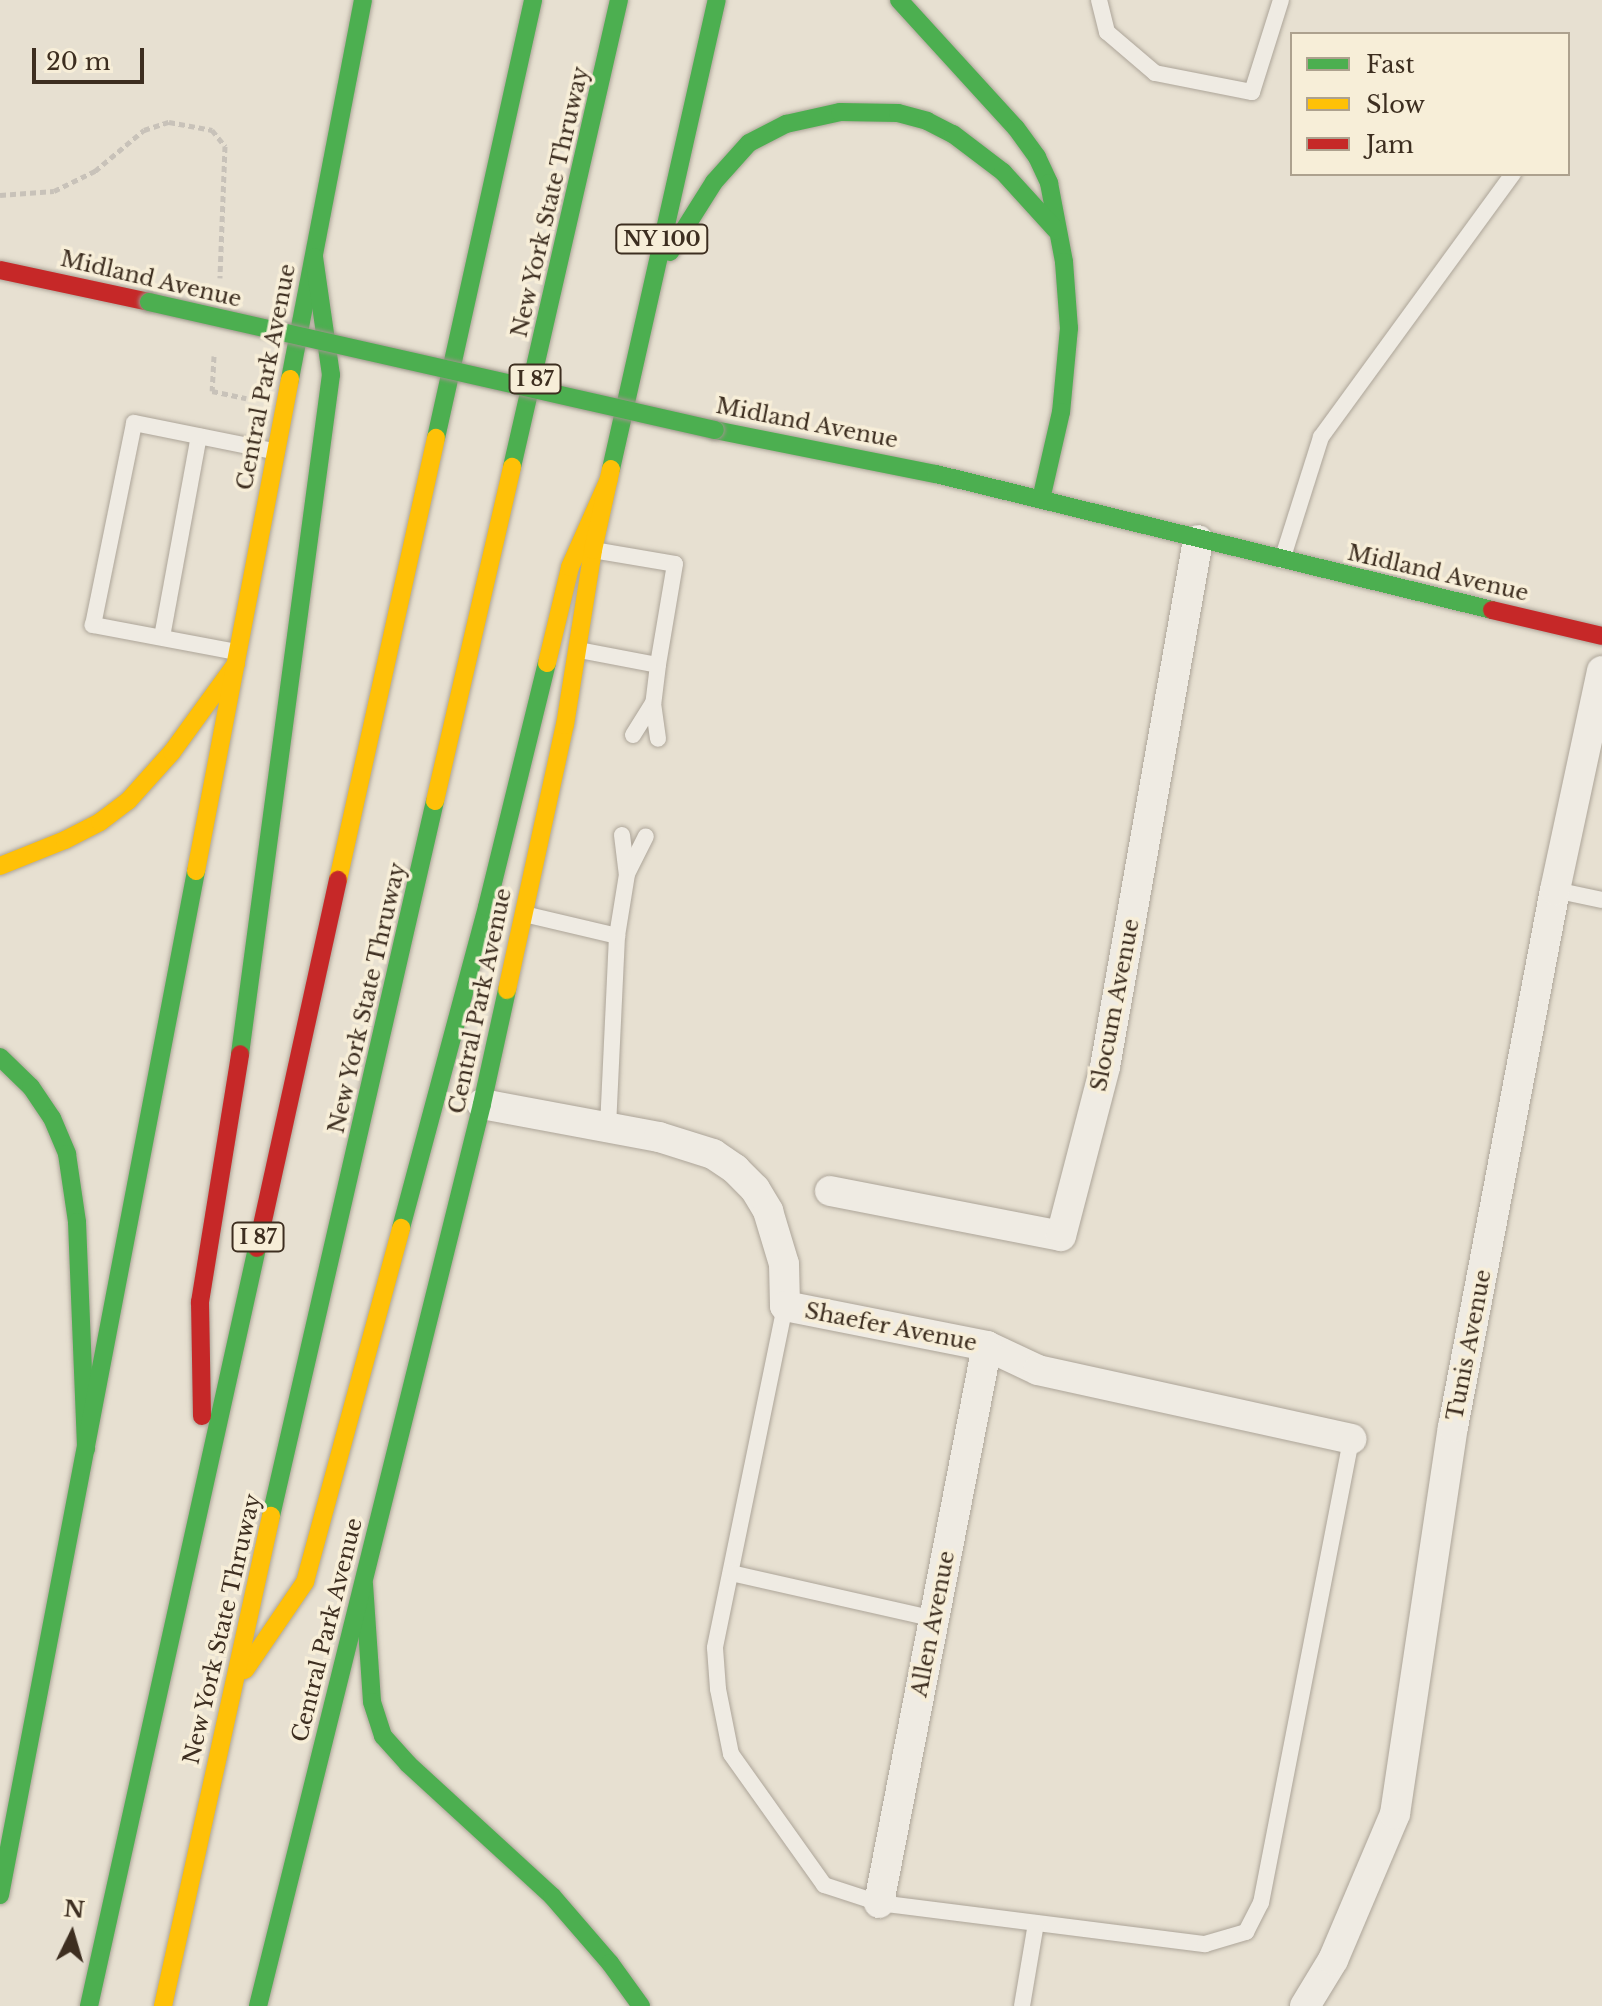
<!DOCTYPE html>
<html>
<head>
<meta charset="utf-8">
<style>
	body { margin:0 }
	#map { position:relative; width:1602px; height:2006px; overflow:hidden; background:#e7e0d1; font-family:"Libre Baskerville",serif }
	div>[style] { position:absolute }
	.path>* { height:5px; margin-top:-2.5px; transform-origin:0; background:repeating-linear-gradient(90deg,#c8c2b9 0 6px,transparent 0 10px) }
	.roads { filter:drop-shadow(0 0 2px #ada599) drop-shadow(0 0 2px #ada599) }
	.lane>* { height:16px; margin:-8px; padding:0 8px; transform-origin:8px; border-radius:8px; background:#efebe3 }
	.street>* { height:30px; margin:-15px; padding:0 15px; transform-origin:15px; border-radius:15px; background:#efebe3 }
	.fast>* { height:18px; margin:-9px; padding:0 9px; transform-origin:9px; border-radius:9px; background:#4caf50 }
	.slow>* { height:18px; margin:-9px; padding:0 9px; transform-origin:9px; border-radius:9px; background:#ffc107 }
	.jam>* { height:18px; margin:-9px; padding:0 9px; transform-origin:9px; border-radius:9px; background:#c62828 }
	.bridges { filter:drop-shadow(0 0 2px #9c958a) drop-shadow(0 0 2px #9c958a) }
	.fast-bridge>* { height:18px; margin:-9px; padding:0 9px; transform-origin:9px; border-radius:9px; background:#4caf50 }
	span { translate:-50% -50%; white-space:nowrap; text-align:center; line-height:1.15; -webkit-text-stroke:7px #f7eed8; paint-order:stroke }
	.shield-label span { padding:2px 6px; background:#f7eed8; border:2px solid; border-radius:6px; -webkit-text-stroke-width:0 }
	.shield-label { font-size:20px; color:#3d2e20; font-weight:700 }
	.street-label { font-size:22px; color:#3d2e20 }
	.legend { position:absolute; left:1290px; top:32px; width:280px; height:144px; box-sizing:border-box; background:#f7eed8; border:2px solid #ada18e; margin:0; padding:10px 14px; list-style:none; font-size:24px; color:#3d2e20 }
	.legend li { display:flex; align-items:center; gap:16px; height:40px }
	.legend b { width:40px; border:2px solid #ada18e }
	.north { position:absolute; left:32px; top:1894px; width:80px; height:80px; -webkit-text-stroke:6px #f7eed8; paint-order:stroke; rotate:5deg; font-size:22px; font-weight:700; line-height:32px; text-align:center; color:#3d2e20 }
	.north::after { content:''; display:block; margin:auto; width:28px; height:36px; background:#3d2e20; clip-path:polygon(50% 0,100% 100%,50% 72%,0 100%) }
	.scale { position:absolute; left:32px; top:48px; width:112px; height:36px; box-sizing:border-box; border:4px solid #3d2e20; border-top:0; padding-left:10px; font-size:24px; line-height:28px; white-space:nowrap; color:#3d2e20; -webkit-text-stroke:6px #f7eed8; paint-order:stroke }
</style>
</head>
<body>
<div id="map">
	<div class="path">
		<div style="left:0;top:195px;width:54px;rotate:-4.2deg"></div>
		<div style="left:54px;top:191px;width:46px;rotate:-26deg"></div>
		<div style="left:95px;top:171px;width:64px;rotate:-39.9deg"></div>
		<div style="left:144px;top:130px;width:26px;rotate:-18deg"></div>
		<div style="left:169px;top:122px;width:44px;rotate:10.5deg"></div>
		<div style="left:212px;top:130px;width:21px;rotate:51deg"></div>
		<div style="left:225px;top:146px;width:132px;rotate:92.2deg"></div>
		<div style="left:214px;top:356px;width:35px;rotate:93deg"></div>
		<div style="left:212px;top:391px;width:35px;rotate:12deg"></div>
	</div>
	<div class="roads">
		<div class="lane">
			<div style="left:1099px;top:0;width:33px;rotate:76deg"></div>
			<div style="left:1107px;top:32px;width:63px;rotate:40.5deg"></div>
			<div style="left:1155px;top:73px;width:99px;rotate:11.1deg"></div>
			<div style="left:1252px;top:92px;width:96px;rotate:-72.5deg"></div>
			<div style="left:593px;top:550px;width:83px;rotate:9.7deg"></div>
			<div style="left:675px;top:564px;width:102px;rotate:99.6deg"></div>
			<div style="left:1282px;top:560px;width:129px;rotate:-72.4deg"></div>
			<div style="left:1321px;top:437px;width:326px;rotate:-53.9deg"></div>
			<div style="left:162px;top:637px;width:204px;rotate:-79.6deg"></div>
			<div style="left:579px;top:650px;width:80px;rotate:10.8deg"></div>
			<div style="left:658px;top:665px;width:38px;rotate:97deg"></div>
			<div style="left:236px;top:652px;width:146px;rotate:-169.3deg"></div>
			<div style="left:93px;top:625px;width:206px;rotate:-78.5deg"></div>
			<div style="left:134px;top:423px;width:142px;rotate:11.4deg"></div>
			<div style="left:633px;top:735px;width:38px;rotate:-58deg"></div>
			<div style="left:653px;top:703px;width:36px;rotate:82deg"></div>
			<div style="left:622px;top:835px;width:38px;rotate:83deg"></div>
			<div style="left:1555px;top:890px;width:48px;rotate:12deg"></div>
			<div style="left:524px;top:914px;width:96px;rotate:13.3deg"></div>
			<div style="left:617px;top:936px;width:191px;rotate:92.7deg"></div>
			<div style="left:617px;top:936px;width:63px;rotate:-80.8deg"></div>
			<div style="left:627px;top:874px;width:42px;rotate:-63.4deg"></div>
			<div style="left:785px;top:1306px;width:349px;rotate:101.6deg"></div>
			<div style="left:715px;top:1648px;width:41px;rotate:85.8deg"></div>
			<div style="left:718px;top:1689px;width:66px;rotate:78.7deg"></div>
			<div style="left:731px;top:1754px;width:161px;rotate:54.6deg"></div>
			<div style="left:824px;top:1885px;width:58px;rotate:18.1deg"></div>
			<div style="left:879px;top:1903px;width:329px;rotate:7.2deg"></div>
			<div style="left:1205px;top:1944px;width:43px;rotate:-16.3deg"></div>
			<div style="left:1246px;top:1932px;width:33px;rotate:-63deg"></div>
			<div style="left:1261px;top:1903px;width:473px;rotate:-79deg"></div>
			<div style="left:731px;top:1573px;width:209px;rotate:12.7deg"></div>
			<div style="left:1022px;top:2006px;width:84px;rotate:-80.4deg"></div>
		</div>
		<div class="street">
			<div style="left:482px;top:1104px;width:180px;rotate:10.6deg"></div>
			<div style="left:659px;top:1137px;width:57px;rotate:17.5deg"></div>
			<div style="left:713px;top:1154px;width:27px;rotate:34deg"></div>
			<div style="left:735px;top:1169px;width:28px;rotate:45deg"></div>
			<div style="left:755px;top:1189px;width:26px;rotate:59deg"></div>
			<div style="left:768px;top:1211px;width:55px;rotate:73.2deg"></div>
			<div style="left:784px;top:1264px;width:42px;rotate:88.6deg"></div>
			<div style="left:785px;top:1306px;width:206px;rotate:11.2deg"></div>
			<div style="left:987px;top:1346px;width:56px;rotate:25.2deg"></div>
			<div style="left:1038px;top:1370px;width:321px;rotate:12.4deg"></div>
			<div style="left:830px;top:1191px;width:235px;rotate:11deg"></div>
			<div style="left:1061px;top:1236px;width:175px;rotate:-75.4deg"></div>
			<div style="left:1105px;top:1067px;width:535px;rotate:-79.99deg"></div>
			<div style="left:879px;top:1903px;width:567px;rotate:-79.03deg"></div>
			<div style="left:1305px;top:2006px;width:54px;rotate:-58.7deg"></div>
			<div style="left:1333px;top:1960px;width:159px;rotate:-67deg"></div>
			<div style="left:1395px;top:1814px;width:391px;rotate:-81.5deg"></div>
			<div style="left:1453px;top:1427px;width:547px;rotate:-79.25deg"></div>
			<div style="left:1555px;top:890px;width:224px;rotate:-77.9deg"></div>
		</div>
		<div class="fast">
			<div style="left:899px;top:0;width:173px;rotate:47.6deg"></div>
			<div style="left:1016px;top:128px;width:36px;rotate:54deg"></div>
			<div style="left:1037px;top:157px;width:29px;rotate:65deg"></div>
			<div style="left:1049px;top:183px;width:80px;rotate:79.2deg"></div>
			<div style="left:1064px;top:262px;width:66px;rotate:85.7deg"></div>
			<div style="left:1069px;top:328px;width:84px;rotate:95.4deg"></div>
			<div style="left:1061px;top:412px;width:89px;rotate:102.9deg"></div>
			<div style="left:670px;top:252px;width:83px;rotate:-57.8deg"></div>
			<div style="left:714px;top:182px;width:52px;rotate:-48.1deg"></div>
			<div style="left:749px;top:143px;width:42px;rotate:-27.2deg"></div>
			<div style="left:786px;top:124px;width:55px;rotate:-12.5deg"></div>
			<div style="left:840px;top:112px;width:58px;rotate:1deg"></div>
			<div style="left:898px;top:113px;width:30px;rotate:15deg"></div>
			<div style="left:927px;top:121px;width:29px;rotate:27deg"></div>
			<div style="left:953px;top:134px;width:63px;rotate:37.2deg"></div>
			<div style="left:1003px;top:172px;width:79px;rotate:47.6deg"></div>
			<div style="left:290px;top:379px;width:386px;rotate:-79.1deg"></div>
			<div style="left:715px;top:430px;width:225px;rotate:11.3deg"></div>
			<div style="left:936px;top:474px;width:572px;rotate:13.74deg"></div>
			<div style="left:436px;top:438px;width:449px;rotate:-77.5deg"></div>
			<div style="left:512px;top:467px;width:479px;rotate:-77.1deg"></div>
			<div style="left:611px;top:469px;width:481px;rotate:-77.3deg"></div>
			<div style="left:240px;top:1054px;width:685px;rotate:-82.37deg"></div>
			<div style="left:331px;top:375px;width:119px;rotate:-98.2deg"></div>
			<div style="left:0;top:1057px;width:43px;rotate:44.1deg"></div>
			<div style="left:31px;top:1087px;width:37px;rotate:56deg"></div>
			<div style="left:52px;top:1118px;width:39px;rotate:67deg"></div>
			<div style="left:67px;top:1154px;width:69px;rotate:81.6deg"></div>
			<div style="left:77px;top:1222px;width:227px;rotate:87.7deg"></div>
			<div style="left:401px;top:1228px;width:332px;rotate:-75deg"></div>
			<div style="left:487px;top:907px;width:251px;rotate:-76.2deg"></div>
			<div style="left:271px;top:1516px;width:734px;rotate:-77.08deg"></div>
			<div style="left:364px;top:1584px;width:118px;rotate:86.1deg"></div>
			<div style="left:372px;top:1702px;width:36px;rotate:72deg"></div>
			<div style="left:383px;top:1736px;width:38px;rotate:48deg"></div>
			<div style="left:408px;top:1764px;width:195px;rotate:42.5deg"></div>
			<div style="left:552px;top:1896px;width:89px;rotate:49.1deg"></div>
			<div style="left:610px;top:1963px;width:53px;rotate:54.2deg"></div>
			<div style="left:0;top:1895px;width:1043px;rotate:-79.16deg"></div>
			<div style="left:89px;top:2006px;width:776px;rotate:-77.5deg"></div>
			<div style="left:258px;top:2006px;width:929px;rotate:-76.05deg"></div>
			<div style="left:482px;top:1104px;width:117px;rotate:-77.6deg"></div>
		</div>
		<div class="slow">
			<div style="left:547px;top:663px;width:99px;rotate:-76.5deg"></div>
			<div style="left:570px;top:567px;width:96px;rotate:-66.1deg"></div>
			<div style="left:435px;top:801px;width:343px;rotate:-77deg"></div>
			<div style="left:0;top:866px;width:70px;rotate:-21.8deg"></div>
			<div style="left:65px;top:840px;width:39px;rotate:-27deg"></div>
			<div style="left:100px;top:822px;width:35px;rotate:-37deg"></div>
			<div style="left:128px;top:801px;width:66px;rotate:-48.1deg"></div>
			<div style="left:172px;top:752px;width:109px;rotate:-54deg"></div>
			<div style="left:196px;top:871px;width:501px;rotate:-79.18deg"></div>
			<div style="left:338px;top:880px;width:453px;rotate:-77.5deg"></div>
			<div style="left:507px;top:990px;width:271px;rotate:-77.7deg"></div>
			<div style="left:565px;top:725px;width:177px;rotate:-80.9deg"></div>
			<div style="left:593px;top:550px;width:83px;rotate:-77.5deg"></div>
			<div style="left:245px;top:1670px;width:107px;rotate:-55.7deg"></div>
			<div style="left:305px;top:1582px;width:367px;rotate:-74.8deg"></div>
			<div style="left:163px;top:2006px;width:502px;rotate:-77.57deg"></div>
		</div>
		<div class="jam">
			<div style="left:0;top:270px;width:152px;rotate:12.1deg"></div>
			<div style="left:1492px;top:610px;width:113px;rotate:13.3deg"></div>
			<div style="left:257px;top:1248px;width:377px;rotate:-77.6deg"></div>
			<div style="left:202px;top:1416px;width:114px;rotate:-91deg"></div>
			<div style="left:200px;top:1302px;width:251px;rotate:-80.8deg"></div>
		</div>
	</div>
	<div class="bridges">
		<div class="fast-bridge">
			<div style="left:149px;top:302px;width:580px;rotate:12.74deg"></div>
		</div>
	</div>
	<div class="shield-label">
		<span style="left:662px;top:239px">NY 100</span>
		<span style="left:535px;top:379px">I 87</span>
		<span style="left:258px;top:1237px">I 87</span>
	</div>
	<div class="street-label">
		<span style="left:550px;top:202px;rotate:-77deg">New York State Thruway</span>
		<span style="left:151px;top:279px;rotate:13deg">Midland Avenue</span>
		<span style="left:266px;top:377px;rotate:-79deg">Central Park Avenue</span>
		<span style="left:807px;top:423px;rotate:11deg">Midland Avenue</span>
		<span style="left:1438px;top:573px;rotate:13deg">Midland Avenue</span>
		<span style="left:367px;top:998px;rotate:-77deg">New York State Thruway</span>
		<span style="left:480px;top:1001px;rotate:-78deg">Central Park Avenue</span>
		<span style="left:1115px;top:1005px;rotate:-79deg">Slocum Avenue</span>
		<span style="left:891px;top:1327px;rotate:11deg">Shaefer Avenue</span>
		<span style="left:1469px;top:1345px;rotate:-79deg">Tunis Avenue</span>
		<span style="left:933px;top:1624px;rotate:-79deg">Allen Avenue</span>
		<span style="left:222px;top:1629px;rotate:-77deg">New York State Thruway</span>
		<span style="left:327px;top:1630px;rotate:-76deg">Central Park Avenue</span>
	</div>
	<ul class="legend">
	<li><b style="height:10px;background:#4caf50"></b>Fast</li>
	<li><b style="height:10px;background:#ffc107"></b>Slow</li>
	<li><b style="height:10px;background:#c62828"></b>Jam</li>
	</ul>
	<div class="north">N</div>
	<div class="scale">20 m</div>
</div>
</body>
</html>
